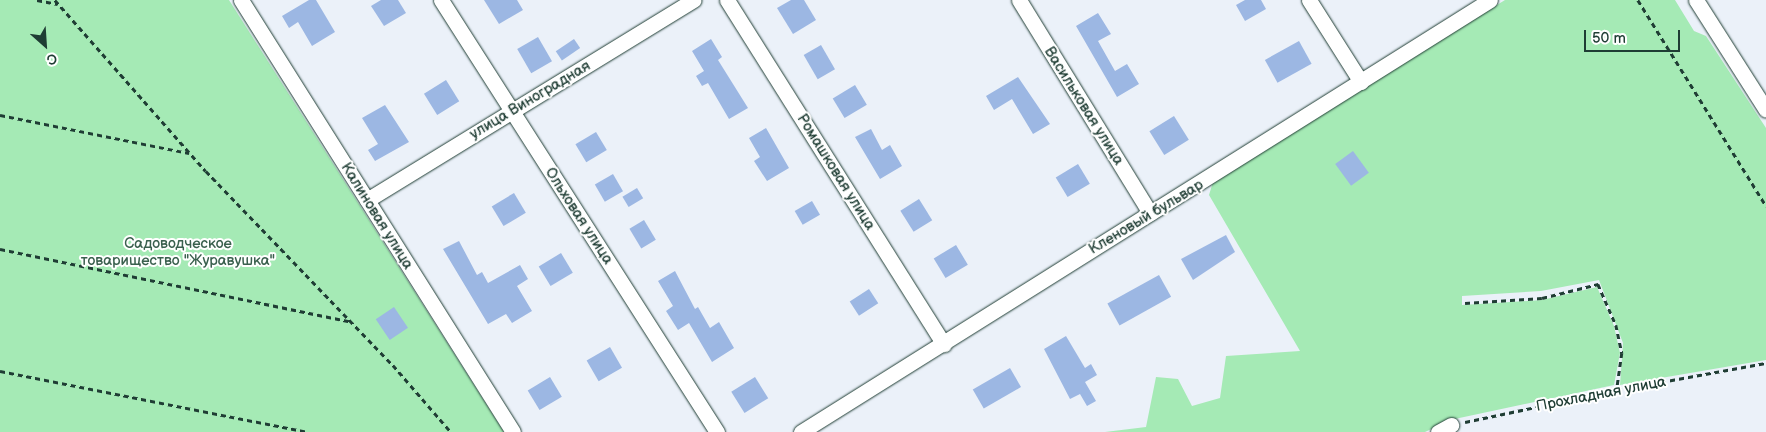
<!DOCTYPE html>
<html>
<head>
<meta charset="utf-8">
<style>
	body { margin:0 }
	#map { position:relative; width:1766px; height:432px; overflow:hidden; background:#ebf1f9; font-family:"Balsamiq Sans",sans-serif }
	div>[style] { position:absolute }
	.green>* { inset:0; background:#a5eab5 }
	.building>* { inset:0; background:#9cb7e3; transform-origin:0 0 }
	.path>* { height:2.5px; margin-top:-1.25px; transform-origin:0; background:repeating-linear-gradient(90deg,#1f3d34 0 5px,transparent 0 9px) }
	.roads { filter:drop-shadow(0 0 1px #1f3d34) drop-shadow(0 0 1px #1f3d34) }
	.minor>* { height:15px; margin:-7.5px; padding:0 7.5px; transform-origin:7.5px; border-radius:7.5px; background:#fff }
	span { translate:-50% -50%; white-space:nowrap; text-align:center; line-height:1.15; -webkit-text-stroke:4px #fff; paint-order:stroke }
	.street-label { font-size:15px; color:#1f3d34 }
	.park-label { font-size:15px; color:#3a604e }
	.north { position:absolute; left:20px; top:20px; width:50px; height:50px; -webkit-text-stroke:4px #fff; paint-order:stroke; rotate:154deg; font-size:14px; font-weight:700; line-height:20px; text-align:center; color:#1f3d34 }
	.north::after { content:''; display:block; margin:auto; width:18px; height:22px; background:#1f3d34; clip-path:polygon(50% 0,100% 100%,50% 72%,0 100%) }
	.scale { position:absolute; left:1584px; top:30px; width:96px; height:22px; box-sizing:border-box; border:2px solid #1f3d34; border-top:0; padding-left:6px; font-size:15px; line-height:18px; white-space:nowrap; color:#1f3d34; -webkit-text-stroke:4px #fff; paint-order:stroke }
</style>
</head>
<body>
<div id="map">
	<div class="green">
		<div style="clip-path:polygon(0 0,229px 0,504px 432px,0 432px)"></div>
		<div style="clip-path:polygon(1505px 0,1675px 0,1694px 31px,1706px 36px,1766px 128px,1766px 360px,1620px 385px,1623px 343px,1599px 280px,1541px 291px,1462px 296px,1462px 305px,1542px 300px,1597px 287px,1614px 326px,1620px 353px,1614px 385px,1450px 420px,1425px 432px,1105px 432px,1146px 427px,1156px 377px,1178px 379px,1192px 406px,1220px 398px,1226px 356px,1300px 351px,1209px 195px,1213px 182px)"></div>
	</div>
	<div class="building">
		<div style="clip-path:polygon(309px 0,316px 0,335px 32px,312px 46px,298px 22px,289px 28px,282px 16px)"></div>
		<div style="clip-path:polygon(381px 0,398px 0,406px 13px,384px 26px,371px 6px)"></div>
		<div style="clip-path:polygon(484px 0,517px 0,523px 10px,499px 24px)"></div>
		<div style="clip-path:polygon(791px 0,804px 0,816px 20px,793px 34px,777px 8px)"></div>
		<div style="clip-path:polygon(1245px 0,1261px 0,1266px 9px,1245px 21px,1236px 5px)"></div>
		<div style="clip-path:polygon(1098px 13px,1111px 34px,1098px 41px,1115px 71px,1127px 64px,1139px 84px,1117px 97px,1076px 26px)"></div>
		<div style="left:538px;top:37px;width:28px;height:24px;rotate:60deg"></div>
		<div style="left:574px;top:39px;width:11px;height:22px;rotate:56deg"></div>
		<div style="clip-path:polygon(711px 39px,722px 57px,718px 60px,748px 108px,729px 119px,708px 83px,702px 86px,696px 76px,704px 71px,692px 51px)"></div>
		<div style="left:1299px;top:41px;width:26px;height:39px;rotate:61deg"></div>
		<div style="left:821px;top:45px;width:28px;height:20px;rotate:60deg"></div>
		<div style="clip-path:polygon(1018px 77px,1050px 124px,1033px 134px,1012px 99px,994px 110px,986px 96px)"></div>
		<div style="left:446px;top:80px;width:25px;height:26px;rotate:58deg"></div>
		<div style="left:855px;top:85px;width:23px;height:26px;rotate:59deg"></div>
		<div style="clip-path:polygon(385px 105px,409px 142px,375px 161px,368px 150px,378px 144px,362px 118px)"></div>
		<div style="left:1174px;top:116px;width:28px;height:29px;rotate:58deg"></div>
		<div style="clip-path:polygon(766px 128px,789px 168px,767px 181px,754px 161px,760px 157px,749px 138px)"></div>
		<div style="clip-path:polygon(871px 129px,882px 150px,890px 145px,902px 166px,880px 179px,855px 137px)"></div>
		<div style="left:596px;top:132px;width:21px;height:24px;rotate:59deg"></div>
		<div style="left:1353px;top:151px;width:27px;height:22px;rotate:54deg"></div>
		<div style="left:1078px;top:164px;width:23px;height:26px;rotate:59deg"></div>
		<div style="left:613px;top:174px;width:20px;height:21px;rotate:60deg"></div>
		<div style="left:637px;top:188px;width:12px;height:17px;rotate:59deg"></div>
		<div style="left:514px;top:193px;width:23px;height:26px;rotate:59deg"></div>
		<div style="left:919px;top:199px;width:25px;height:22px;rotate:58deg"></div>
		<div style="left:812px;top:201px;width:16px;height:20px;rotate:60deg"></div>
		<div style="left:644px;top:220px;width:23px;height:17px;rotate:59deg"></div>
		<div style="clip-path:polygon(1226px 235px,1235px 252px,1193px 280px,1181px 259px)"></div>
		<div style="clip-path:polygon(459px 241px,477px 275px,482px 272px,488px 283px,520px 265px,528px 279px,517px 286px,532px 311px,512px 323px,506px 314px,488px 324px,443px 249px)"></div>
		<div style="left:956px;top:245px;width:23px;height:26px;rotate:59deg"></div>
		<div style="left:561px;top:253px;width:23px;height:26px;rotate:59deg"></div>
		<div style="clip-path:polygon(675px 271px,695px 309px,698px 307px,710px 328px,719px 322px,734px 348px,712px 362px,689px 323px,678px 330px,666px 311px,673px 306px,658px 281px)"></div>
		<div style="left:1159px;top:275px;width:25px;height:59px;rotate:61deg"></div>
		<div style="left:869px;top:289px;width:17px;height:23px;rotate:57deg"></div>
		<div style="left:394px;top:307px;width:25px;height:22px;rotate:56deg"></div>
		<div style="clip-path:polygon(1066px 336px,1085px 368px,1091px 364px,1097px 375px,1085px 382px,1096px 401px,1087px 406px,1080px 394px,1070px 399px,1044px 349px)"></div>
		<div style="left:610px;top:347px;width:24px;height:27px;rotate:60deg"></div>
		<div style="left:1010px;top:368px;width:22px;height:43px;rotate:60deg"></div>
		<div style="left:550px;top:377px;width:23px;height:26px;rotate:59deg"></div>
		<div style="left:755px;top:377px;width:25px;height:28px;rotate:58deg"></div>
	</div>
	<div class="path">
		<div style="left:37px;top:0;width:21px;rotate:11deg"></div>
		<div style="left:55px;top:0;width:228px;rotate:48.6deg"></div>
		<div style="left:206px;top:171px;width:269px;rotate:46.1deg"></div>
		<div style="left:393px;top:365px;width:89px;rotate:49.1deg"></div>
		<div style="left:1638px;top:0;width:243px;rotate:58.1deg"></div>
		<div style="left:0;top:115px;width:193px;rotate:11.4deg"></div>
		<div style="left:0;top:249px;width:359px;rotate:11.7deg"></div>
		<div style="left:1465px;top:303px;width:77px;rotate:-3.7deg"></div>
		<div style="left:1542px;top:298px;width:58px;rotate:-14deg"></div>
		<div style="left:1598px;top:284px;width:45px;rotate:66.3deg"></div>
		<div style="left:1616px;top:325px;width:29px;rotate:78deg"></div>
		<div style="left:1622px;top:353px;width:36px;rotate:98deg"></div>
		<div style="left:0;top:371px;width:314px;rotate:11.2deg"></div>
		<div style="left:1465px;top:422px;width:155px;rotate:-11.9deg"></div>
		<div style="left:1617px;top:390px;width:151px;rotate:-10.3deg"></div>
	</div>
	<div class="roads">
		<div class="minor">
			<div style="left:241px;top:0;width:510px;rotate:57.8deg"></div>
			<div style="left:441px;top:0;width:513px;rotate:57.43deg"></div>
			<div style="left:727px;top:0;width:407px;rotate:57.8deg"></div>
			<div style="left:1019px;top:0;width:250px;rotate:58.4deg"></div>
			<div style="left:1309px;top:0;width:97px;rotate:57.6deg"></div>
			<div style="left:1696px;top:0;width:130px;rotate:57.5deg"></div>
			<div style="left:367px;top:200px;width:383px;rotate:-31.5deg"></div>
			<div style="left:801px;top:432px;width:813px;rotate:-32.09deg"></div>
			<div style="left:1438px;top:432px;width:15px;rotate:-28deg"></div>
		</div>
	</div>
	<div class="street-label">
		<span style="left:530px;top:100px;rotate:-31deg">улица Виноградная</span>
		<span style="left:1084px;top:106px;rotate:58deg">Васильковая улица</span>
		<span style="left:836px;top:172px;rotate:58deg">Ромашковая улица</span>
		<span style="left:377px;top:216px;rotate:58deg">Калиновая улица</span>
		<span style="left:579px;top:216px;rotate:57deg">Ольховая улица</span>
		<span style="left:1146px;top:217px;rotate:-31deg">Кленовый бульвар</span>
		<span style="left:1601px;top:394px;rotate:-11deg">Прохладная улица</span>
	</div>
	<div class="park-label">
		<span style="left:178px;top:252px">Садоводческое<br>товарищество "Журавушка"</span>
	</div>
	<div class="north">С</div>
	<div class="scale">50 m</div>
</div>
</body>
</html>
